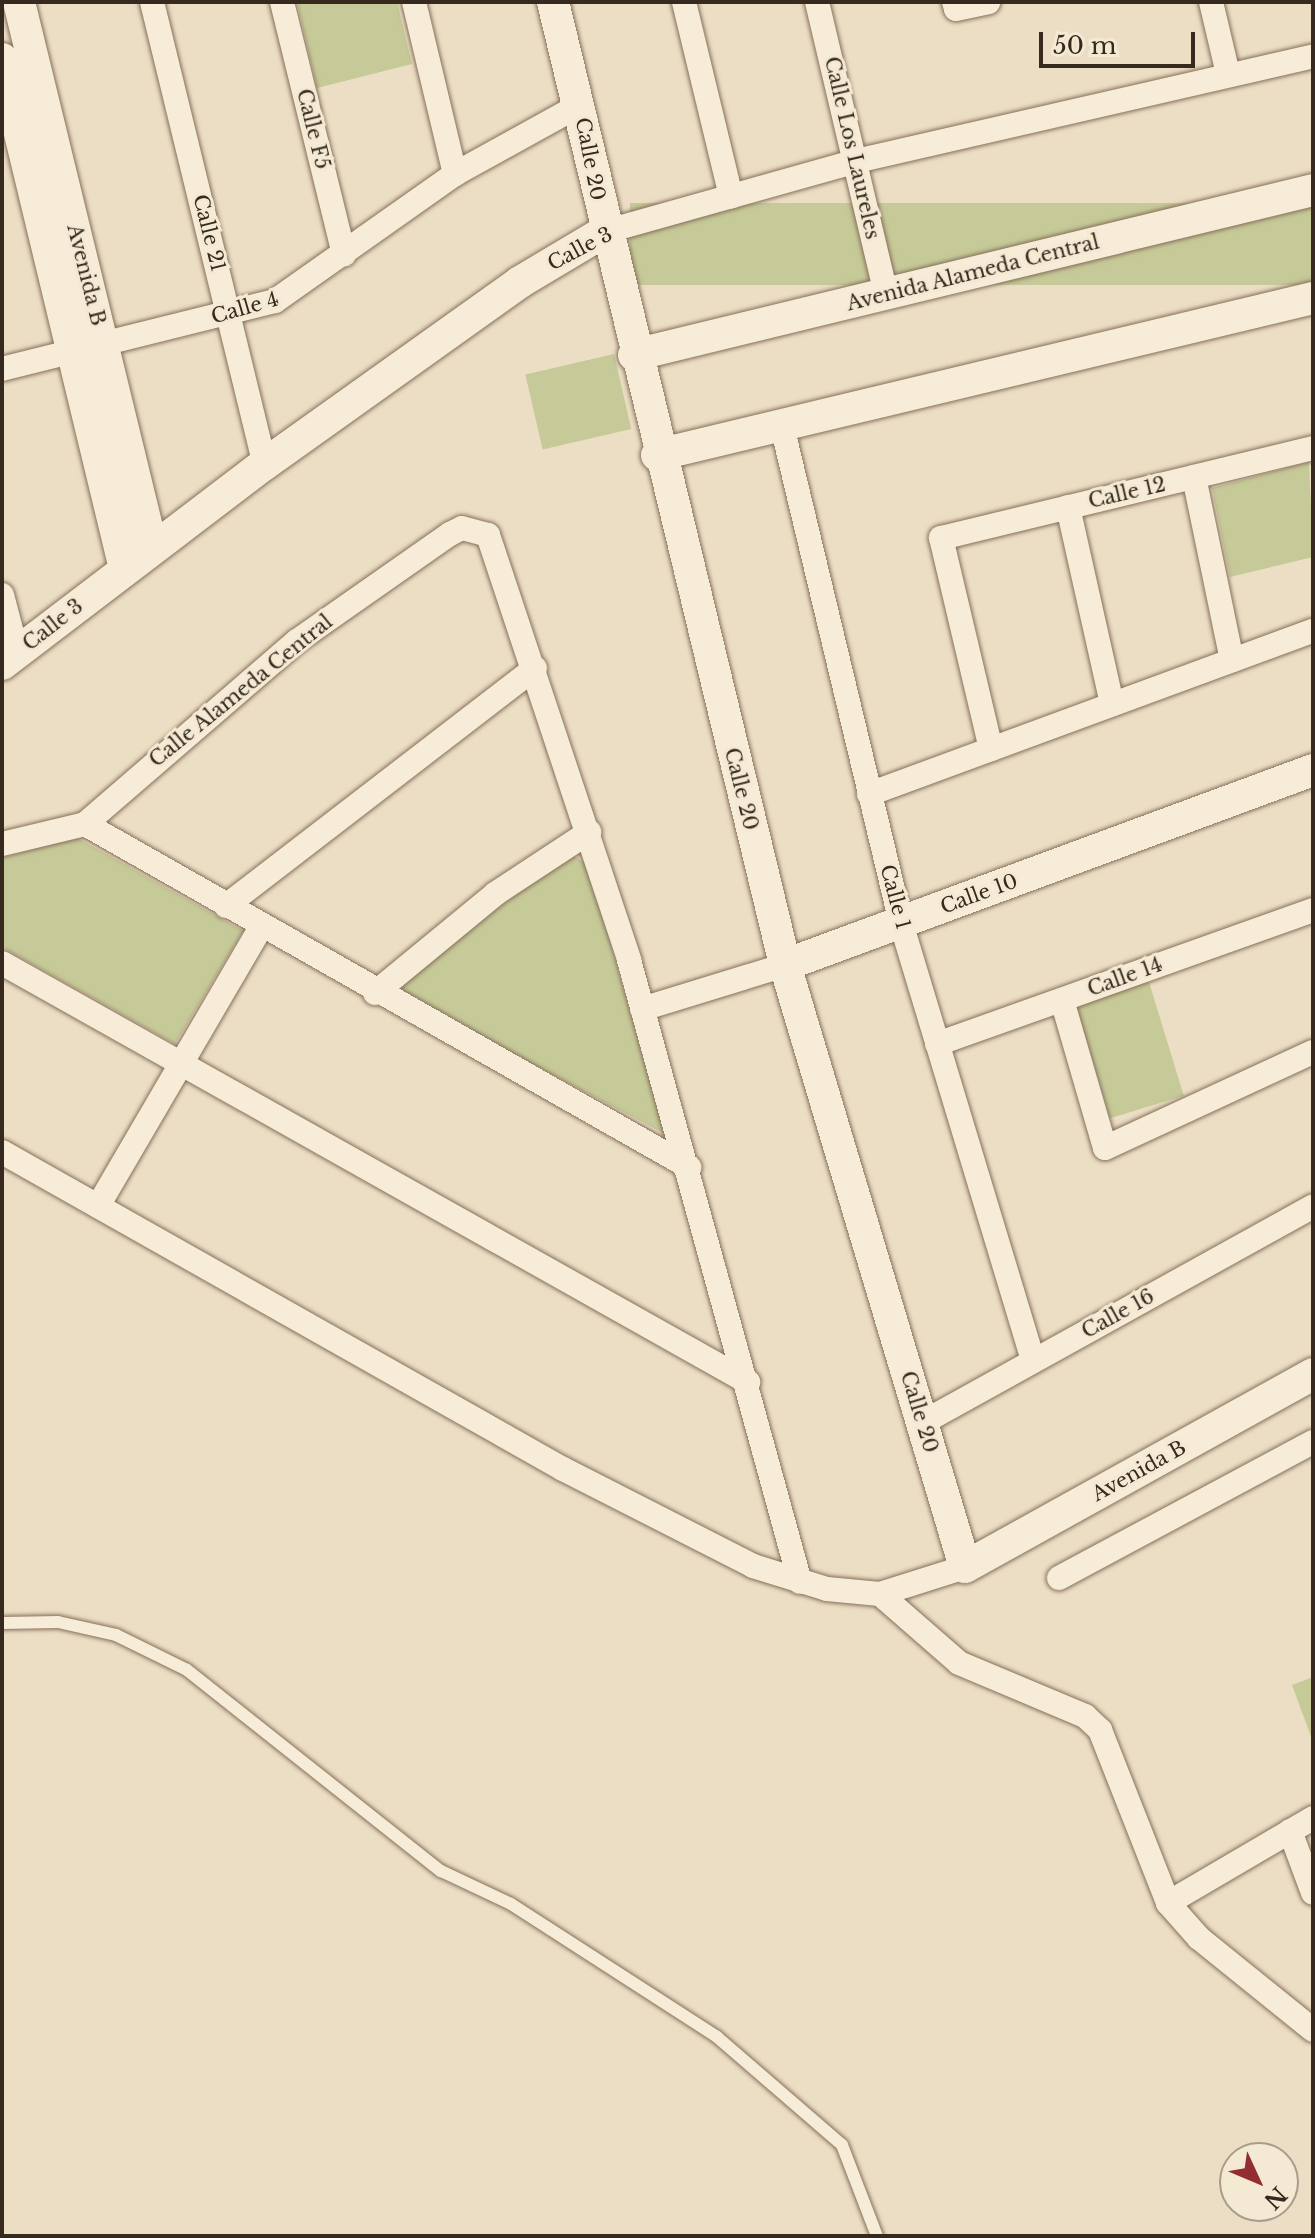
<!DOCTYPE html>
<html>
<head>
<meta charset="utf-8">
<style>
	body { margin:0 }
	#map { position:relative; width:1315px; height:2238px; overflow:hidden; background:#ecdec4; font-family:"Libre Baskerville",serif }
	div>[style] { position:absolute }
	.green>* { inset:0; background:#c6ca98; transform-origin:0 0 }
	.roads { filter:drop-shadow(0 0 2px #86705b) drop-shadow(0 0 2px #86705b) }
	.lane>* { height:12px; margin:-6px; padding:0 6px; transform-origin:6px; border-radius:6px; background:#f7ecd7 }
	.street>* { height:24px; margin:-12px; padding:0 12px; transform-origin:12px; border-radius:12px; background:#f7ecd7 }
	.secondary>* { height:32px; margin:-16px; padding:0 16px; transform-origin:16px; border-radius:16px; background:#f7ecd7 }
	span { translate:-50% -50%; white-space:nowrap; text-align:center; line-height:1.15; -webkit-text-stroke:6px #f4e9d3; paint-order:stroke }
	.street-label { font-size:20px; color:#36291e }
	.frame { position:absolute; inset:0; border:4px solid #36291e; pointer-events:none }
	.north { position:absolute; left:1219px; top:2142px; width:80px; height:80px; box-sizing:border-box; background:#f4e9d3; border:2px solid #a89c8b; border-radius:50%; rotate:134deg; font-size:22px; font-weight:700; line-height:32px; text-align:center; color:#36291e }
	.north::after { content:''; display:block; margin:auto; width:28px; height:36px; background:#922e32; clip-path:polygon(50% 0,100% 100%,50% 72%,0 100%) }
	.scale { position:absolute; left:1039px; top:32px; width:156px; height:36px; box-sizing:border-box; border:4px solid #36291e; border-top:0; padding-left:10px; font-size:24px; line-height:28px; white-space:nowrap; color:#36291e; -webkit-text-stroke:6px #f4e9d3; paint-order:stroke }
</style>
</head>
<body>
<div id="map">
	<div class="green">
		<div style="clip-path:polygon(297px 2px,397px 2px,412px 64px,317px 88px)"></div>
		<div style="left:1313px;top:203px;width:82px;height:683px;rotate:90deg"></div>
		<div style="left:614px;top:354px;width:77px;height:91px;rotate:77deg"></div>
		<div style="clip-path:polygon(1309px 462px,1313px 557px,1230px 577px,1212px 488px)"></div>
		<div style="clip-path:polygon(76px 837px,243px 931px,175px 1044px,2px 947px,2px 858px)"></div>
		<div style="clip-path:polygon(568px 853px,588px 864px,665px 1134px,406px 997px,401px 984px)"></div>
		<div style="left:1149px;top:982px;width:119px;height:77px;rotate:73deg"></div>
		<div style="clip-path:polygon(1313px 1677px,1313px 1742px,1292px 1685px)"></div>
	</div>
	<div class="roads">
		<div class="lane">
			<div style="left:2px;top:1623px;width:56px;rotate:-1deg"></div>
			<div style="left:58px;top:1622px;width:59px;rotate:12.6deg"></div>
			<div style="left:116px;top:1635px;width:79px;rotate:26.2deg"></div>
			<div style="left:187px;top:1670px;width:324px;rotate:38.4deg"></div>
			<div style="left:441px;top:1871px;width:77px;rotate:25.2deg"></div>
			<div style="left:511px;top:1904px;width:245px;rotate:32.8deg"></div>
			<div style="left:717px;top:2037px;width:165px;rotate:40.8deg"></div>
			<div style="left:842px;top:2145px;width:97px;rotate:69deg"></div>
		</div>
		<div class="street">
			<div style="left:152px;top:2px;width:476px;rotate:76.3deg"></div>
			<div style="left:282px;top:2px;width:260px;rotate:76.2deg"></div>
			<div style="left:414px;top:2px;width:177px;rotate:76.6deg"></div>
			<div style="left:684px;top:2px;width:200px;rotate:76.4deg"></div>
			<div style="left:817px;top:2px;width:300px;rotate:76.7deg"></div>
			<div style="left:954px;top:2px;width:7px;rotate:74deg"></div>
			<div style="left:956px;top:9px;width:33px;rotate:-12deg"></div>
			<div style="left:1211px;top:2px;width:74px;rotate:76.7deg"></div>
			<div style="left:604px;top:232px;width:262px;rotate:-15.7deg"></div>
			<div style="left:856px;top:161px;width:469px;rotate:-12.9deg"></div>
			<div style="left:2px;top:369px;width:281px;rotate:-14deg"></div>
			<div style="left:275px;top:301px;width:220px;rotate:-35.2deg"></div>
			<div style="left:455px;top:174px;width:143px;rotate:-28.9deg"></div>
			<div style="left:782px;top:426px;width:511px;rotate:76.53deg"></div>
			<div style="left:901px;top:923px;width:457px;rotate:73.2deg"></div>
			<div style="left:1194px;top:477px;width:187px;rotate:78.3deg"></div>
			<div style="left:1068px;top:507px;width:202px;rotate:77.4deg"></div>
			<div style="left:2px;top:595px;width:59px;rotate:75.3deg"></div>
			<div style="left:991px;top:749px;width:217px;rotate:-103.3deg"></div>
			<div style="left:941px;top:538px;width:383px;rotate:-13.6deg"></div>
			<div style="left:869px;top:794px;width:473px;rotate:-20.2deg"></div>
			<div style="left:85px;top:824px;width:695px;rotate:29.59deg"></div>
			<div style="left:2px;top:844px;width:85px;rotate:-13.5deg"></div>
			<div style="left:85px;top:824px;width:280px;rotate:-40.8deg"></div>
			<div style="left:297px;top:641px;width:187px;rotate:-35deg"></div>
			<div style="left:450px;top:534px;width:13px;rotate:-27deg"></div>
			<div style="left:462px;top:528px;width:27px;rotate:15deg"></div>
			<div style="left:488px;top:535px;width:448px;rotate:71.6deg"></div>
			<div style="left:629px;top:960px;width:645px;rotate:74.63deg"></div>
			<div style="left:226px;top:906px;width:390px;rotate:-37.6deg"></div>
			<div style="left:2px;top:963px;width:856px;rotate:29.32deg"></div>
			<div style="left:375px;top:993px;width:156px;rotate:-39.5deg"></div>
			<div style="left:495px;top:894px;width:113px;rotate:-33.4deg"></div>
			<div style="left:1062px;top:1000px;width:154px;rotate:73.8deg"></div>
			<div style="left:1105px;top:1148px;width:229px;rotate:-24.8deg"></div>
			<div style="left:642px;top:1009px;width:150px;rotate:-17.1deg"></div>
			<div style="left:937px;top:1044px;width:399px;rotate:-19.6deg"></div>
			<div style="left:2px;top:1152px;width:644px;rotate:29.47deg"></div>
			<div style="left:563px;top:1469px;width:213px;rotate:27deg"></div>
			<div style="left:753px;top:1566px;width:77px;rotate:17.3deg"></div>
			<div style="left:827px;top:1589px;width:53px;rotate:5.4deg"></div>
			<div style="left:880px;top:1594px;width:89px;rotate:-17.6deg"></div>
			<div style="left:98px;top:1206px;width:323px;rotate:-59.7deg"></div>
			<div style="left:922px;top:1423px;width:447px;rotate:-29deg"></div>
			<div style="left:1059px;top:1578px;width:288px;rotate:-28.2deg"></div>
			<div style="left:880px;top:1594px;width:105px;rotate:41.1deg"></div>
			<div style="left:959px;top:1663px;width:137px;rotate:22.8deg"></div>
			<div style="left:1085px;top:1716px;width:21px;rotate:43deg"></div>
			<div style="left:1100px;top:1730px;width:186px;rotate:68.5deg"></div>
			<div style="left:1168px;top:1903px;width:47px;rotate:48.5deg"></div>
			<div style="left:1199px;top:1938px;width:146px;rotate:38.9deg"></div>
			<div style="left:1290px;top:1831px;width:66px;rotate:69.6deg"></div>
			<div style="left:1168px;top:1903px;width:168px;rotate:-30.4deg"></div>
		</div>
		<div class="secondary">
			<div style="left:19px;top:2px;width:562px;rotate:76.31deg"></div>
			<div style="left:553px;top:2px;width:991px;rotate:76.45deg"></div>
			<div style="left:785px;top:965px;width:628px;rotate:73.35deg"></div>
			<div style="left:965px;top:1567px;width:398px;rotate:-29deg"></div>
			<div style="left:2px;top:59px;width:525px;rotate:76.44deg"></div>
			<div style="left:634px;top:355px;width:699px;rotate:-13.66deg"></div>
			<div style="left:657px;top:455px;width:675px;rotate:-13.46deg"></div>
			<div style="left:2px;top:664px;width:330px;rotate:-37.3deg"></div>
			<div style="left:265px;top:464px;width:313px;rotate:-35.5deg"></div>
			<div style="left:520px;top:282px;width:98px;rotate:-30.8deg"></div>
			<div style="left:785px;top:965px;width:563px;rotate:-20.27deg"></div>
		</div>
	</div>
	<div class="street-label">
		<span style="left:313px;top:129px;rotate:76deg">Calle F5</span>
		<span style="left:852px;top:148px;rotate:77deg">Calle Los Laureles</span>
		<span style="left:590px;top:159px;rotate:79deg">Calle 20</span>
		<span style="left:209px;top:233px;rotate:76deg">Calle 21</span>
		<span style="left:580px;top:249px;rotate:-28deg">Calle 3</span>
		<span style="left:973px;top:273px;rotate:-14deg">Avenida Alameda Central</span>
		<span style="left:86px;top:275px;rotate:76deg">Avenida B</span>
		<span style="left:245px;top:308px;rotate:-16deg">Calle 4</span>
		<span style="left:1127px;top:493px;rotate:-13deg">Calle 12</span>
		<span style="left:53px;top:625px;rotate:-38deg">Calle 3</span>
		<span style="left:241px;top:691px;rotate:-39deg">Calle Alameda Central</span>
		<span style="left:741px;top:789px;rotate:76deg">Calle 20</span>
		<span style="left:979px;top:894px;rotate:-20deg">Calle 10</span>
		<span style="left:895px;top:897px;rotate:75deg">Calle 1</span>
		<span style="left:1125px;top:977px;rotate:-20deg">Calle 14</span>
		<span style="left:1118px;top:1314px;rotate:-29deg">Calle 16</span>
		<span style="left:919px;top:1412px;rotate:73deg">Calle 20</span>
		<span style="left:1139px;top:1471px;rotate:-29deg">Avenida B</span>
	</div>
	<div class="frame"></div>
	<div class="north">N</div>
	<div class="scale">50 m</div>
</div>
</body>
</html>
